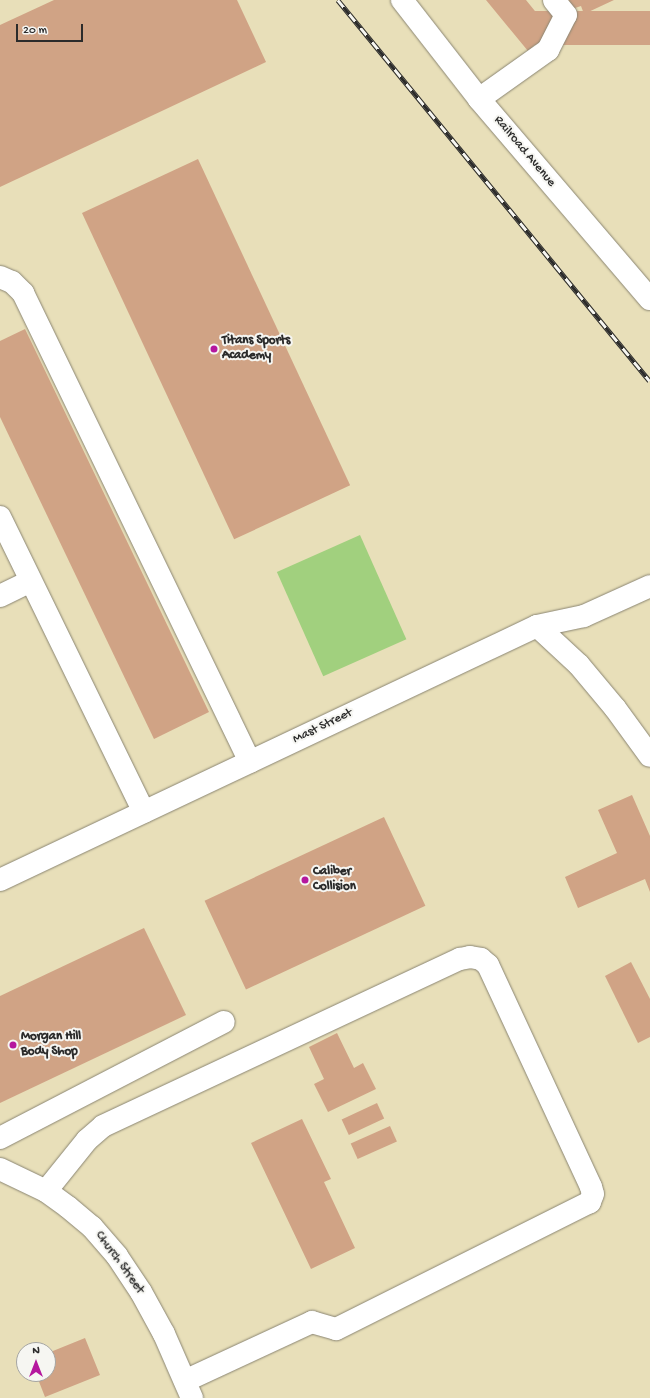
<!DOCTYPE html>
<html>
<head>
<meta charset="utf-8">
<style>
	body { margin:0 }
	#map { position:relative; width:650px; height:1398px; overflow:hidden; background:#e8dfb9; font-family:"Gochi Hand",sans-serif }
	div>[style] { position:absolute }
	.green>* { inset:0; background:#a1d07e; transform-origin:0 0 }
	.building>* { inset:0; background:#d0a385; transform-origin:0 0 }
	.roads { filter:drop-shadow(0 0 1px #8a8572) drop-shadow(0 0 1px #8a8572) }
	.minor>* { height:22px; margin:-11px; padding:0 11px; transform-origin:11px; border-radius:11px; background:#fff }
	.rail>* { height:4.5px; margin-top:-2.25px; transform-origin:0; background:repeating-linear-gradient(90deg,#f6f6f2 0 9px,#2b2b2b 0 18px); box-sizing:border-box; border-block:1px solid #2b2b2b }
	.dots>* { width:11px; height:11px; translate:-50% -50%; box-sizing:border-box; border:2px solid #f6f6f2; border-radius:50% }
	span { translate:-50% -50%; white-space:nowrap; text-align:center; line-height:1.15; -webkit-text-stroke:4px #f6f6f2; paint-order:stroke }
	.street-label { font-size:13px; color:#2b2b2b }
	.poi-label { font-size:13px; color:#2b2b2b; font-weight:700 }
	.left { translate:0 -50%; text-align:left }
	.north { position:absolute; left:16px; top:1342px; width:40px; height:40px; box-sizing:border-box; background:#f6f6f2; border:1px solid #a5a5a2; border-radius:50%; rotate:0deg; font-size:11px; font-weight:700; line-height:16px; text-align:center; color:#2b2b2b }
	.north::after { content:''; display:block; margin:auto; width:14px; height:18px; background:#b5179e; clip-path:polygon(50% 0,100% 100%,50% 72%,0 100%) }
	.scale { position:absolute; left:16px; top:24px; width:67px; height:18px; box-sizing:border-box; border:2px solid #2b2b2b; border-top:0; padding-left:5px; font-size:12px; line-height:14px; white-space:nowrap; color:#2b2b2b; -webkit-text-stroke:3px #f6f6f2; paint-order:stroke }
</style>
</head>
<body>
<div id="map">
	<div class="green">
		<div style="left:360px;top:535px;width:114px;height:91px;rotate:66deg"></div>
	</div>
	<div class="building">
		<div style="clip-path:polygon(54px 0,237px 0,266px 62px,0 187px,0 25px)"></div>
		<div style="clip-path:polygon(486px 0,526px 0,543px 21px,536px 27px,544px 37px,528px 51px)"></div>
		<div style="clip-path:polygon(568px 0,614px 0,584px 14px,581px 6px,572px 9px)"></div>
		<div style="left:650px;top:11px;width:34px;height:115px;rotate:90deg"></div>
		<div style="left:198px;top:159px;width:360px;height:128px;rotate:65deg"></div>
		<div style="clip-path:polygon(25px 329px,209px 712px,154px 739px,0 417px,0 341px)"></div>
		<div style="clip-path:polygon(632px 795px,650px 836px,650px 892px,645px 879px,578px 908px,565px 877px,617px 853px,598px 810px)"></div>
		<div style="left:384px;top:817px;width:98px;height:198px;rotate:65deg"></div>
		<div style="clip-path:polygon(144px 928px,186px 1015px,0 1103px,0 996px)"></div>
		<div style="clip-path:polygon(631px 962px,650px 999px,650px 1037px,638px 1043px,605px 976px)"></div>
		<div style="clip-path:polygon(337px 1033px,354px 1068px,363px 1063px,376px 1089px,328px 1112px,314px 1084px,324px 1079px,309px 1047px)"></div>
		<div style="left:377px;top:1103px;width:17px;height:39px;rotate:65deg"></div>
		<div style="clip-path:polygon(302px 1119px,331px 1179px,324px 1182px,355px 1248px,311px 1269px,251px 1143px)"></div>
		<div style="left:390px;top:1126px;width:17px;height:43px;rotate:66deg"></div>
		<div style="clip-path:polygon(85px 1338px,100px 1375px,45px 1397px,36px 1374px,48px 1374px,48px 1353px)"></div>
	</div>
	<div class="roads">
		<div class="minor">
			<div style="left:402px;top:0;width:125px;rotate:52.1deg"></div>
			<div style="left:479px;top:99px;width:263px;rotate:49.5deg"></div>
			<div style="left:479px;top:99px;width:85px;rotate:-35.4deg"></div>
			<div style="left:548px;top:50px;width:39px;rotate:-63deg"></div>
			<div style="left:566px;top:15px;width:19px;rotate:-129deg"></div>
			<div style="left:0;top:277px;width:13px;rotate:23deg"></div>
			<div style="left:12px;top:282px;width:16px;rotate:45deg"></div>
			<div style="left:23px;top:293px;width:521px;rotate:64.17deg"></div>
			<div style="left:0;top:517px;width:328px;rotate:64deg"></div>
			<div style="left:0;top:596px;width:34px;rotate:-26deg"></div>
			<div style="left:537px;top:626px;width:57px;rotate:42.9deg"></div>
			<div style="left:579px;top:665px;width:56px;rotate:50.1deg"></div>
			<div style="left:615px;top:708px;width:59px;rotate:53.9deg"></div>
			<div style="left:0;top:880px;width:594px;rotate:-25.31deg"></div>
			<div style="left:537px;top:626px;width:48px;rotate:-12deg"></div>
			<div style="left:584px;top:616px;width:72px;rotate:-24.4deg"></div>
			<div style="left:0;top:1138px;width:252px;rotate:-27.4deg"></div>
			<div style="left:0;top:1169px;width:51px;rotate:25.6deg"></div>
			<div style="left:46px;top:1191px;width:27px;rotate:36deg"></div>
			<div style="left:68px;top:1207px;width:31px;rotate:40deg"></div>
			<div style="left:92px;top:1227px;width:38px;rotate:49deg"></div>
			<div style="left:117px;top:1256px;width:43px;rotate:56.3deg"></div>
			<div style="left:141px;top:1292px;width:48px;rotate:61.3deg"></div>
			<div style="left:164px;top:1334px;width:70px;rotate:66.4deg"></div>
			<div style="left:46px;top:1191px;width:65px;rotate:-51.2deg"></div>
			<div style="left:87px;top:1140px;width:21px;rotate:-41deg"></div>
			<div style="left:103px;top:1126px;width:394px;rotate:-25.1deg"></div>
			<div style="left:460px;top:959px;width:10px;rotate:-11deg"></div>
			<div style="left:470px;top:957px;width:11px;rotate:10deg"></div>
			<div style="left:481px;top:959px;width:9px;rotate:41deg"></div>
			<div style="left:488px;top:965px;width:245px;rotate:65.1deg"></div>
			<div style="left:591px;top:1187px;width:7px;rotate:74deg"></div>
			<div style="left:593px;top:1194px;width:9px;rotate:111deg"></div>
			<div style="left:590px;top:1202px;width:284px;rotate:153.4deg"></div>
			<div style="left:336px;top:1329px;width:25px;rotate:-164deg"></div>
			<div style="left:312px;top:1322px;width:140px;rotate:155.1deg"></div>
		</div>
	</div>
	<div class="rail">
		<div style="left:338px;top:0;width:492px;rotate:50.7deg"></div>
	</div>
	<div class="dots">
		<div style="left:214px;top:349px;background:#b5179e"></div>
		<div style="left:305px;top:880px;background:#b5179e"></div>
		<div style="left:13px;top:1045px;background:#b5179e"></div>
	</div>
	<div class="street-label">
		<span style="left:524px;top:152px;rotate:50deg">Railroad Avenue</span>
		<span style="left:323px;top:727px;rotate:-26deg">Mast Street</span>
		<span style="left:119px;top:1263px;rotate:54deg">Church Street</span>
	</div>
	<div class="poi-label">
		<span class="left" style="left:222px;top:349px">Titans Sports<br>Academy</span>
		<span class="left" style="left:313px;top:880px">Caliber<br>Collision</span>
		<span class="left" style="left:21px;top:1045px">Morgan Hill<br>Body Shop</span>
	</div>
	<div class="north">N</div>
	<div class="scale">20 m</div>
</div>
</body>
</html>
